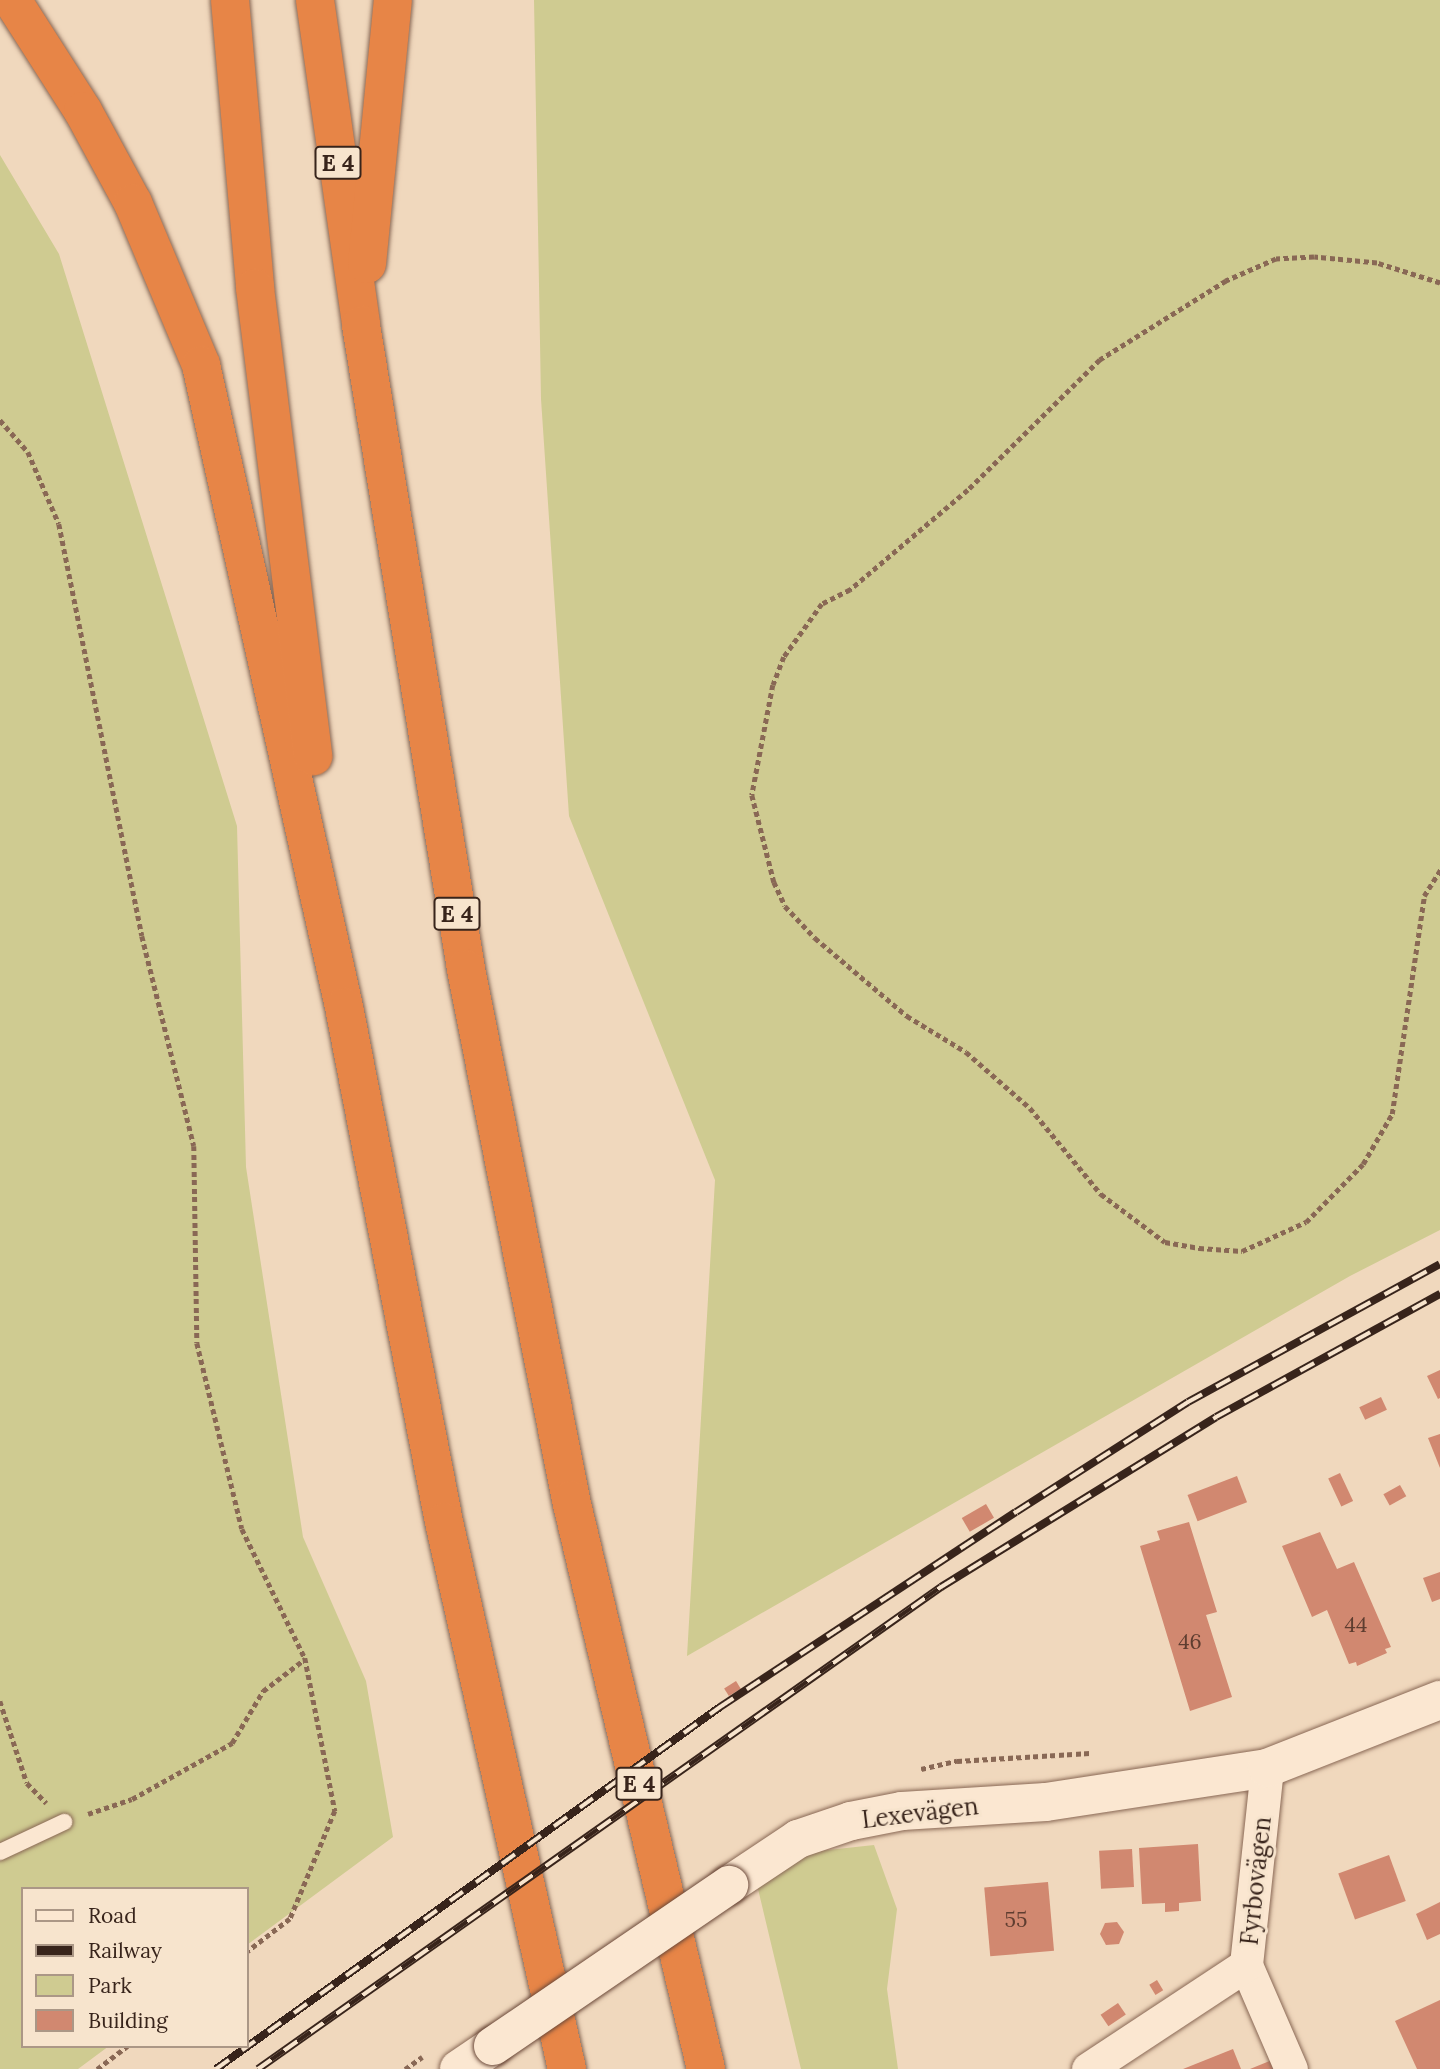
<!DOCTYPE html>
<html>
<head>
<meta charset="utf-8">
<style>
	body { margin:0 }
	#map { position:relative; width:1440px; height:2069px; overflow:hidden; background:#f0d8bd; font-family:Lora,serif }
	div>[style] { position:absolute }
	.green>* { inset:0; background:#cfcb91 }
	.building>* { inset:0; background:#d18870; transform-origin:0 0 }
	.path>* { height:4.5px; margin-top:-2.25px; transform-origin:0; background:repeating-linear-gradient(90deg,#896855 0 5px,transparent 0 8.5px) }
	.roads { filter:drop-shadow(0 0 2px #896855) drop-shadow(0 0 2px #896855) }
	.lane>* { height:16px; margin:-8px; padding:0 8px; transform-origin:8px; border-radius:8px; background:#fbe7d1 }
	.street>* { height:33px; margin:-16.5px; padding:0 16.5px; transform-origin:16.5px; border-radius:16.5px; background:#fbe7d1 }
	.secondary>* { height:38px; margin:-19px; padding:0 19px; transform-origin:19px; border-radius:19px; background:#fbe7d1 }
	.highway>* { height:38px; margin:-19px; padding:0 19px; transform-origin:19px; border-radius:19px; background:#e78547 }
	.rail>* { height:8px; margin-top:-4px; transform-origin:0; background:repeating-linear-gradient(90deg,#f7e4cd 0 16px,#38241b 0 32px); box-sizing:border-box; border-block:2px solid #38241b }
	.bridges { filter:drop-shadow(0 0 2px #6b4939) drop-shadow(0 0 2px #6b4939) }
	.secondary-bridge>* { height:38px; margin:-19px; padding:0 19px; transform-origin:19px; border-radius:19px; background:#fbe7d1 }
	span { translate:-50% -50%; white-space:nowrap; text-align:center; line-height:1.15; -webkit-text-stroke:6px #f7e4cd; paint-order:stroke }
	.number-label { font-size:21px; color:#5e3d30 }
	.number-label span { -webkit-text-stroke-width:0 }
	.shield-label span { padding:2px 5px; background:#f7e4cd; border:2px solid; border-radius:5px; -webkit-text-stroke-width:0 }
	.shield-label { font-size:23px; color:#38241b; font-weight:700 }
	.street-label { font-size:24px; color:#38241b }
	.legend { position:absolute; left:21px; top:1887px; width:228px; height:161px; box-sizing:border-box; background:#f7e4cd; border:2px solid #ab9786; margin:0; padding:9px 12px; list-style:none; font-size:21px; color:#38241b }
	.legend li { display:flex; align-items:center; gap:14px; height:35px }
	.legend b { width:35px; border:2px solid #ab9786 }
</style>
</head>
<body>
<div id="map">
	<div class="green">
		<div style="clip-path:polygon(534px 0,1440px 0,1440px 1230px,1350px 1276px,687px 1656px,715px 1180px,569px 816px,541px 399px)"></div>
		<div style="clip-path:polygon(0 155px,59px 254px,237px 826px,246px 1167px,303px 1537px,366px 1681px,393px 1837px,247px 1945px,247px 1889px,23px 1889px,23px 2046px,109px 2046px,78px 2069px,0 2069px)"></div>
		<div style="clip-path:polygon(874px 1845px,897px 1909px,887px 1989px,898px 2069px,801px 2069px,758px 1889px,771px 1866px,819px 1851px)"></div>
	</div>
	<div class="building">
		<div style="clip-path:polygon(1440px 1370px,1440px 1398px,1438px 1399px,1427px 1376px)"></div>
		<div style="left:1381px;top:1397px;width:14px;height:24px;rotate:65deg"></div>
		<div style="clip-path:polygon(1440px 1434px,1440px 1468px,1428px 1438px)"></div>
		<div style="left:1340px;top:1473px;width:31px;height:13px;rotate:65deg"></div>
		<div style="left:1237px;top:1476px;width:28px;height:53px;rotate:69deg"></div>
		<div style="left:1400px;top:1485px;width:13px;height:19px;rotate:61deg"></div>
		<div style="left:986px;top:1504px;width:16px;height:28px;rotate:60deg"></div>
		<div style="clip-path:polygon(1189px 1522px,1217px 1612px,1206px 1615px,1232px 1697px,1190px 1711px,1140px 1546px,1160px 1540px,1157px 1531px)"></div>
		<div style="clip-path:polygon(1320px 1532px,1337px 1569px,1354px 1562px,1391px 1647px,1385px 1649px,1387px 1653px,1357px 1666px,1356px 1662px,1349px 1664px,1327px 1610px,1312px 1617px,1282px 1546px)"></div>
		<div style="clip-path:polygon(1440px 1572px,1440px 1599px,1432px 1602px,1423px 1578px)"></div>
		<div style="left:736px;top:1681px;width:9px;height:14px;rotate:58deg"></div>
		<div style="clip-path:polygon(1198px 1844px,1201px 1901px,1179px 1903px,1179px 1911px,1165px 1912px,1165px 1903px,1142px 1904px,1139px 1848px)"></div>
		<div style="left:1132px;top:1849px;width:38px;height:33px;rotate:87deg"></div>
		<div style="left:1389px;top:1855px;width:49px;height:54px;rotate:70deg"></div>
		<div style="left:1048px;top:1882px;width:69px;height:64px;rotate:85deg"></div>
		<div style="clip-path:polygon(1440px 1902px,1440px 1934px,1427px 1940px,1416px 1914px)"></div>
		<div style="clip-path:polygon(1117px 1922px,1124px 1932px,1119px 1944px,1106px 1945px,1100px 1934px,1105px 1923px)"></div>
		<div style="left:1157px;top:1980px;width:12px;height:9px;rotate:59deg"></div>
		<div style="clip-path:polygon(1440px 2000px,1440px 2069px,1417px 2069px,1395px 2021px)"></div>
		<div style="left:1118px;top:2003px;width:14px;height:21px;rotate:56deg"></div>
		<div style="clip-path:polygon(1233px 2049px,1241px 2069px,1183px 2069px)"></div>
		<div style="clip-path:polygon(1272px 2060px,1276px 2069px,1250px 2069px)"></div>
	</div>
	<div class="path">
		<div style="left:1440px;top:283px;width:66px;rotate:-162.4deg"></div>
		<div style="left:1377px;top:263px;width:63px;rotate:-174.6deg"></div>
		<div style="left:1314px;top:257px;width:38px;rotate:177deg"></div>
		<div style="left:1276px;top:259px;width:55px;rotate:156.3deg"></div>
		<div style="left:1226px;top:281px;width:149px;rotate:147.9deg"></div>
		<div style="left:1100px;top:360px;width:185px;rotate:135.4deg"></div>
		<div style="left:968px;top:490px;width:155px;rotate:139.7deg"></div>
		<div style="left:850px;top:590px;width:31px;rotate:153deg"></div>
		<div style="left:822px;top:604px;width:65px;rotate:125.6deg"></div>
		<div style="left:784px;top:657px;width:30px;rotate:111deg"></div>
		<div style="left:773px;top:685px;width:112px;rotate:100.8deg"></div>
		<div style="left:752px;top:795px;width:90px;rotate:75.8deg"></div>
		<div style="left:774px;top:882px;width:26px;rotate:65deg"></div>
		<div style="left:785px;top:906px;width:44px;rotate:46.8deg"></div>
		<div style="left:815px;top:938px;width:121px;rotate:40.3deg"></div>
		<div style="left:907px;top:1016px;width:69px;rotate:31.4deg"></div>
		<div style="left:966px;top:1052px;width:85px;rotate:41.2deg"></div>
		<div style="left:1030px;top:1108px;width:112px;rotate:50.5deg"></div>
		<div style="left:1101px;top:1194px;width:80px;rotate:36.9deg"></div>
		<div style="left:1165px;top:1242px;width:35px;rotate:10deg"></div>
		<div style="left:1199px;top:1248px;width:43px;rotate:4deg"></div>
		<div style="left:1242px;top:1251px;width:70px;rotate:-24.4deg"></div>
		<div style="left:1306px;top:1222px;width:81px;rotate:-45.5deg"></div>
		<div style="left:1363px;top:1164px;width:58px;rotate:-59.9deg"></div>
		<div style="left:1392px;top:1114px;width:220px;rotate:-81.6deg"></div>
		<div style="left:1424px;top:896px;width:31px;rotate:-58deg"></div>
		<div style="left:0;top:420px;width:43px;rotate:48.8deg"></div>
		<div style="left:28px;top:452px;width:78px;rotate:66.7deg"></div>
		<div style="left:59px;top:524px;width:420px;rotate:78.6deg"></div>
		<div style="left:142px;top:936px;width:216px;rotate:76.1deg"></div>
		<div style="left:194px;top:1146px;width:197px;rotate:89.1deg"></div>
		<div style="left:197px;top:1343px;width:191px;rotate:76.4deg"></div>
		<div style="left:242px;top:1529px;width:144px;rotate:64deg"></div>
		<div style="left:305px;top:1658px;width:156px;rotate:78.9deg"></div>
		<div style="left:335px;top:1811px;width:117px;rotate:112.6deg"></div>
		<div style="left:290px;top:1919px;width:54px;rotate:142.5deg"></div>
		<div style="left:0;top:1701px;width:86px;rotate:71.8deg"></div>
		<div style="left:27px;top:1783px;width:28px;rotate:46deg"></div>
		<div style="left:921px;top:1769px;width:37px;rotate:-13deg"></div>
		<div style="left:957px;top:1761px;width:133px;rotate:-3.4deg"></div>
		<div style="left:88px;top:1814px;width:46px;rotate:-18.8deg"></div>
		<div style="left:132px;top:1799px;width:115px;rotate:-29.2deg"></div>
		<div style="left:232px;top:1743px;width:61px;rotate:-59.2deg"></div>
		<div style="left:263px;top:1691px;width:53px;rotate:-37.3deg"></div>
		<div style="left:97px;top:2069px;width:38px;rotate:-37deg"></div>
		<div style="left:405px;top:2069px;width:21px;rotate:-35deg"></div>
	</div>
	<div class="roads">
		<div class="lane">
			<div style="left:0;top:1852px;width:71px;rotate:-25.1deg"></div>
		</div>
		<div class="street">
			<div style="left:1267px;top:1768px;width:198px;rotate:96.1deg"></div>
			<div style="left:1246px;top:1965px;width:113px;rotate:66.6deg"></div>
			<div style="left:1088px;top:2069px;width:189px;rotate:-33.4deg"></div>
		</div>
		<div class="secondary">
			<div style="left:729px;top:1885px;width:83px;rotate:-33.7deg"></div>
			<div style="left:798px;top:1839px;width:56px;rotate:-18.8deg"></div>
			<div style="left:851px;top:1821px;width:52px;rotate:-11.1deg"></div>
			<div style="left:902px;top:1811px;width:144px;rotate:-3.6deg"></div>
			<div style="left:1046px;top:1802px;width:224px;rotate:-8.7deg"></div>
			<div style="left:1267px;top:1768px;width:186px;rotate:-21.5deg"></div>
			<div style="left:459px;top:2069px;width:41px;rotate:-34.1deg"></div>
		</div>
		<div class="highway">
			<div style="left:12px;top:0;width:132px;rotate:57.4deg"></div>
			<div style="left:83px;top:111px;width:105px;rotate:61.5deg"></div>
			<div style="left:133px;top:203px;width:176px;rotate:67.2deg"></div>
			<div style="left:201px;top:365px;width:658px;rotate:77.44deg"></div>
			<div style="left:344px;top:1007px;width:525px;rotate:79.01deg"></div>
			<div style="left:444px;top:1522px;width:561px;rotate:77.33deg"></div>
			<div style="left:230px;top:0;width:289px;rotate:85deg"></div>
			<div style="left:255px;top:288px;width:472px;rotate:82.9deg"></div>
			<div style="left:315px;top:0;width:328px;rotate:81.9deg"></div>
			<div style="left:361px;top:325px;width:653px;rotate:80.74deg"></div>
			<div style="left:466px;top:969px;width:541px;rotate:78.81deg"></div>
			<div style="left:571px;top:1500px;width:585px;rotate:76.65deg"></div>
			<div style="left:367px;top:264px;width:265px;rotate:-84.4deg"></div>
		</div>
	</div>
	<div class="rail">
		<div style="left:216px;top:2069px;width:621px;rotate:-35.69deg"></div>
		<div style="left:720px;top:1707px;width:354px;rotate:-33.4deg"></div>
		<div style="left:1016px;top:1512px;width:204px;rotate:-32.6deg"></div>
		<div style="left:1188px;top:1402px;width:287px;rotate:-28.7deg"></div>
		<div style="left:258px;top:2069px;width:836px;rotate:-35.21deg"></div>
		<div style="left:941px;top:1587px;width:323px;rotate:-31.7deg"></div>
		<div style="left:1216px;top:1417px;width:256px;rotate:-28.8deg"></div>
	</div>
	<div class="bridges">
		<div class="secondary-bridge">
			<div style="left:493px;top:2046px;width:286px;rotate:-34.3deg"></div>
		</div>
	</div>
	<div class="number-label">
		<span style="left:1356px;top:1625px">44</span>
		<span style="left:1190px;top:1642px">46</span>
		<span style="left:1016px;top:1920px">55</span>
	</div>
	<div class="shield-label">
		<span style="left:338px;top:163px">E 4</span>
		<span style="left:457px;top:914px">E 4</span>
		<span style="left:639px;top:1784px">E 4</span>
	</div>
	<div class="street-label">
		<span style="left:920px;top:1813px;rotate:-7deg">Lexevägen</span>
		<span style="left:1256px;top:1881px;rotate:-84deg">Fyrbovägen</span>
	</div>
	<ul class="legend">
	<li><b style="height:9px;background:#fbe7d1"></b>Road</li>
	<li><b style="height:9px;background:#38241b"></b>Railway</li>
	<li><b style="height:19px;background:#cfcb91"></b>Park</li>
	<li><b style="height:19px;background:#d18870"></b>Building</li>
	</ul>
</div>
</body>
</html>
